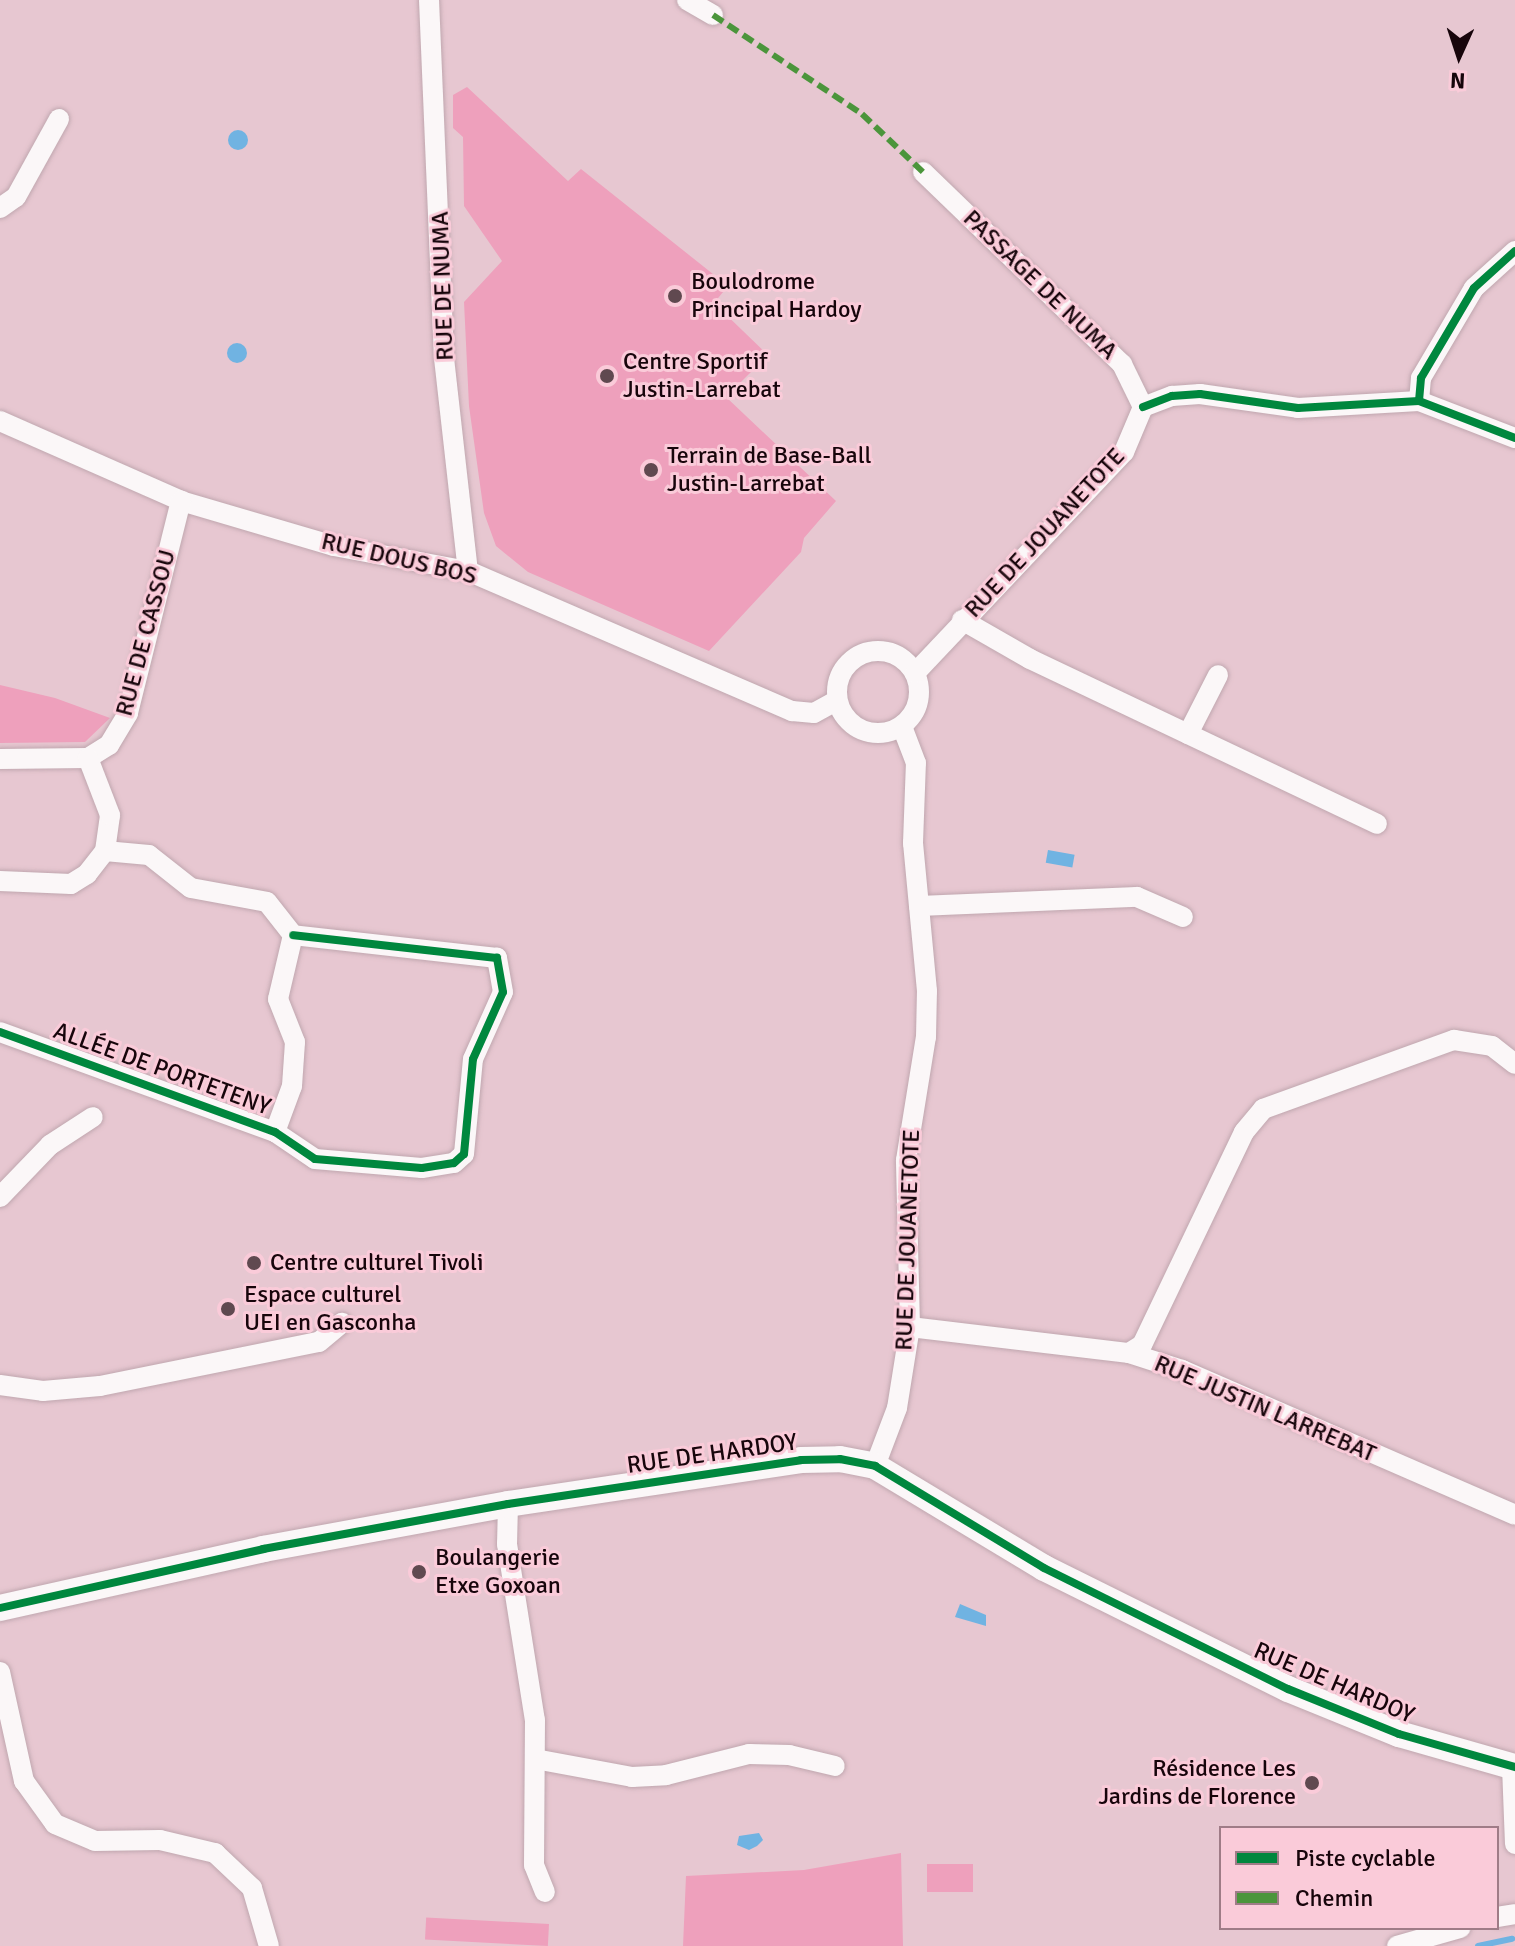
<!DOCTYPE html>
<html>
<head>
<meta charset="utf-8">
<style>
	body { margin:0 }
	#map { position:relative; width:1515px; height:1946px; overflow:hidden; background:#e7c7d1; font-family:Signika,sans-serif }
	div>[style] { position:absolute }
	.green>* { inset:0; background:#eea0bc; transform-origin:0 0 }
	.water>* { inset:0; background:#70b3e2; transform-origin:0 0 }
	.round { border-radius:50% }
	.stream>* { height:6px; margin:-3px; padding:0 3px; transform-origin:3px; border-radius:3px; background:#70b3e2 }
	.roads { filter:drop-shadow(0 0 2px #c0a7af) drop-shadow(0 0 2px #c0a7af) }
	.minor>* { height:20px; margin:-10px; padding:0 10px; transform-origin:10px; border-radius:10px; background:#fbf7f8 }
	.minor>.ring { margin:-10px; padding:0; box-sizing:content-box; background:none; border:20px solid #fbf7f8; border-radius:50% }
	.tertiary>* { height:26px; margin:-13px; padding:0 13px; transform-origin:13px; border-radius:13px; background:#fbf7f8 }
	.quiet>* { height:6px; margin-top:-3px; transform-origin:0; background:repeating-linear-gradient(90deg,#4b953b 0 12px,transparent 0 18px) }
	.cycleway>* { height:8px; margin:-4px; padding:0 4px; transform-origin:4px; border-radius:4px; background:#00873e }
	.dots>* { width:22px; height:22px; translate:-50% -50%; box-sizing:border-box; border:4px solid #facbd9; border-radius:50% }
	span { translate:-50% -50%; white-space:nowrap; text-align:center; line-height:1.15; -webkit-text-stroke:6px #facbd9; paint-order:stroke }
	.poi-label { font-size:24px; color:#17050b }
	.left { translate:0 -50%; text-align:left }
	.right { translate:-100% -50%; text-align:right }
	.street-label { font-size:24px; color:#17050b }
	.legend { position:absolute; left:1219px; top:1826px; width:280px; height:104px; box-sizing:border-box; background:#facbd9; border:2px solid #9f7c87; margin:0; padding:10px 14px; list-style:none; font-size:24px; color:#17050b }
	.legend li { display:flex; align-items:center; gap:16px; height:40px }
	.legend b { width:40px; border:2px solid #9f7c87 }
	.north { position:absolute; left:1419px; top:16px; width:80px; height:80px; -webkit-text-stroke:6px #facbd9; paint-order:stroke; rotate:183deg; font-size:22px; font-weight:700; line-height:32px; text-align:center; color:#17050b }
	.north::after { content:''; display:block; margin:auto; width:28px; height:36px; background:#17050b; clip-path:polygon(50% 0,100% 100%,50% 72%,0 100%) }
</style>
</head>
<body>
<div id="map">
	<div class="green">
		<div style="clip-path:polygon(467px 87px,568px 181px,581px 169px,728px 286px,714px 303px,768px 355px,726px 397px,836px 501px,804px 538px,801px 552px,709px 651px,528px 572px,496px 546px,484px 513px,469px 406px,464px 302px,502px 261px,464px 206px,463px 137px,453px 128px,453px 95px)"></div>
		<div style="clip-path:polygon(0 685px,55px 698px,110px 718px,85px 742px,0 743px)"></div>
		<div style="clip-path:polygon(901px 1853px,903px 1946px,683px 1946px,686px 1876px,804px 1870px)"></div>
		<div style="left:973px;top:1864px;width:28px;height:46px;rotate:90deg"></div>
		<div style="left:549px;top:1924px;width:22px;height:123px;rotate:93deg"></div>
	</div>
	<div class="water">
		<div class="round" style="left:228px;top:130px;width:20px;height:20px"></div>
		<div class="round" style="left:227px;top:343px;width:20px;height:20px"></div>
		<div style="left:1048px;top:850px;width:27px;height:13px;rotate:10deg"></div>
		<div style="clip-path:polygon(960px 1604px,986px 1615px,986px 1626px,955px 1617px)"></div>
		<div style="clip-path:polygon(759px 1833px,763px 1840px,757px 1846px,749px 1850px,737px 1845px,739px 1836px)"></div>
	</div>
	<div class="stream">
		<div style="left:1478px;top:1946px;width:35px;rotate:-12deg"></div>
	</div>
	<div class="roads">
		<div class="minor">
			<div style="left:429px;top:0;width:358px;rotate:87.6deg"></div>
			<div style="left:444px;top:358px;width:214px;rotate:83.6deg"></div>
			<div style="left:687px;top:0;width:30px;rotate:30deg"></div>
			<div style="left:923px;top:172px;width:277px;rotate:44deg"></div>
			<div style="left:1122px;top:364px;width:48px;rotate:64deg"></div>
			<div style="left:0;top:208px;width:19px;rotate:-35deg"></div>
			<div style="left:16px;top:197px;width:89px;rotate:-61.1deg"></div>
			<div style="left:1419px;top:401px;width:23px;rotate:-85deg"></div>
			<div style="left:1421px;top:378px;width:104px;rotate:-59.5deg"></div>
			<div style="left:1474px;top:288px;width:55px;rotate:-42.1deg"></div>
			<div style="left:0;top:421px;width:198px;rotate:23.8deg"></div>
			<div style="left:181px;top:501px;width:159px;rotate:16.4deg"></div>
			<div style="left:334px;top:546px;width:136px;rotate:10.6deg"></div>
			<div style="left:468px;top:571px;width:353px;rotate:23.4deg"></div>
			<div style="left:792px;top:711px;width:22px;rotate:5deg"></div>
			<div style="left:814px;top:713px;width:26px;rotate:-29deg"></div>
			<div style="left:962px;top:620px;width:78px;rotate:29.8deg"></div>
			<div style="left:1030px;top:659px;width:384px;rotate:25.4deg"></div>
			<div class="ring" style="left:837px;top:651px;width:62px;height:62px"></div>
			<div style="left:915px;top:673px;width:304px;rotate:-46.6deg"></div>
			<div style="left:1124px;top:452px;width:49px;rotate:-67.1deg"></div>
			<div style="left:1143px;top:407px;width:31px;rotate:-21deg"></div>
			<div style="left:1172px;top:396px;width:28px;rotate:-4deg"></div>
			<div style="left:1200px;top:394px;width:99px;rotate:8.1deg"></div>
			<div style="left:1298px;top:408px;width:121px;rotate:-3.3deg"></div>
			<div style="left:1419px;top:401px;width:103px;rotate:21.1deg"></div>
			<div style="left:1188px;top:734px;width:66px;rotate:-63deg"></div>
			<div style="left:0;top:759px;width:88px;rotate:-0.7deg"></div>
			<div style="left:88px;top:758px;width:25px;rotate:-32deg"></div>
			<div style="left:109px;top:745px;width:37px;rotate:-59deg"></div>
			<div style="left:128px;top:713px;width:219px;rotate:-76deg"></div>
			<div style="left:105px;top:851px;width:44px;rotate:5.2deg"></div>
			<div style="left:149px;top:855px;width:53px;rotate:38.2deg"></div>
			<div style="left:191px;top:888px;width:77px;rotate:10.4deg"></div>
			<div style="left:267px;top:902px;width:42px;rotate:51.8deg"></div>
			<div style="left:0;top:881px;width:71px;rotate:2.4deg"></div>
			<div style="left:71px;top:884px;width:19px;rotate:-32deg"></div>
			<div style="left:87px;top:874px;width:29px;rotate:-52deg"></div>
			<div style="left:105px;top:851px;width:36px;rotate:-82deg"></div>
			<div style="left:110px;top:815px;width:61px;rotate:-111.1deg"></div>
			<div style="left:919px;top:906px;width:218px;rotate:-2.4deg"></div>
			<div style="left:1137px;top:897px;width:50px;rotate:23.5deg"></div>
			<div style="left:0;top:1032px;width:293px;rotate:20deg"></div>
			<div style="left:275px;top:1132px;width:48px;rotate:34deg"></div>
			<div style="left:315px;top:1159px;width:107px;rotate:4.8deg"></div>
			<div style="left:422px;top:1168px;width:32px;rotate:-9deg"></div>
			<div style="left:454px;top:1163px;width:13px;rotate:-42deg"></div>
			<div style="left:464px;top:1154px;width:95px;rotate:-84.6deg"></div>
			<div style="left:473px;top:1059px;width:73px;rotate:-65.9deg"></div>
			<div style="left:503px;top:992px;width:35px;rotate:-100deg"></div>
			<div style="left:497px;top:958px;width:205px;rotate:-173.6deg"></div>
			<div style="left:275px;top:1132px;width:49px;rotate:-69.7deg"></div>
			<div style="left:292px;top:1086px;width:44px;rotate:-86.1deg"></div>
			<div style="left:295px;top:1042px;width:46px;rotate:-111.6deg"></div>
			<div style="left:278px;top:999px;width:66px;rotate:-76.8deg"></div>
			<div style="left:0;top:1197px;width:72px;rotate:-46.1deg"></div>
			<div style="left:50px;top:1145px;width:51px;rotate:-33.1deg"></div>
			<div style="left:910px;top:1327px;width:221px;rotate:6.8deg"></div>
			<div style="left:1129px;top:1353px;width:56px;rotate:17.8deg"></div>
			<div style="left:1182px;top:1370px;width:363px;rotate:23.5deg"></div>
			<div style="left:1129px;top:1353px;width:15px;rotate:-32deg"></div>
			<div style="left:1142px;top:1345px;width:236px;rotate:-64.4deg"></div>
			<div style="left:1244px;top:1132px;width:30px;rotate:-50deg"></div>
			<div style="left:1263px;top:1109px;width:203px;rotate:-19.9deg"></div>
			<div style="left:1454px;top:1040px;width:38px;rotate:9deg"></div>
			<div style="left:1492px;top:1046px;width:29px;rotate:38deg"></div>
			<div style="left:0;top:1385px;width:43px;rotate:7.9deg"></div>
			<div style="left:43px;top:1391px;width:57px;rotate:-5deg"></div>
			<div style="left:100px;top:1386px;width:223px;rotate:-11.4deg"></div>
			<div style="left:319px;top:1342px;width:30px;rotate:-40deg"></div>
			<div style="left:875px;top:1466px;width:62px;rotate:-69.2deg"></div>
			<div style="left:897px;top:1408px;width:82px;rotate:-80.9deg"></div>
			<div style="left:910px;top:1327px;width:167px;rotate:-91.4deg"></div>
			<div style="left:906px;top:1160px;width:125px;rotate:-80.8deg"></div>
			<div style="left:926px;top:1037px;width:46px;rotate:-88.8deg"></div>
			<div style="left:927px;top:991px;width:149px;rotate:-95.4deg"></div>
			<div style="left:913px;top:843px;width:80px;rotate:-87.9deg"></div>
			<div style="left:916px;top:763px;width:40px;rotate:-111deg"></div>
			<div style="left:508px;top:1504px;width:40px;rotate:91.4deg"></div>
			<div style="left:507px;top:1544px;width:178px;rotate:81deg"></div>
			<div style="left:535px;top:1720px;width:145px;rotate:90.4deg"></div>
			<div style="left:534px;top:1865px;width:29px;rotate:68deg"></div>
			<div style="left:0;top:1672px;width:112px;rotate:77.6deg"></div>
			<div style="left:24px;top:1781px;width:53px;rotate:54.2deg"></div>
			<div style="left:55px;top:1824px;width:43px;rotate:23deg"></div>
			<div style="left:95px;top:1841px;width:65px;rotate:-0.9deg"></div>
			<div style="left:160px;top:1840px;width:57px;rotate:13.3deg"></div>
			<div style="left:215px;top:1853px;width:51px;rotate:43.4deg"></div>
			<div style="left:252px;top:1888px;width:60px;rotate:73.7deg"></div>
			<div style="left:535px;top:1759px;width:99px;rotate:10.5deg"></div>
			<div style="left:632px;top:1777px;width:34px;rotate:-3deg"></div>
			<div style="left:666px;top:1775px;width:86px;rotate:-14.2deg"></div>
			<div style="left:749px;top:1754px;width:40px;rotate:1.4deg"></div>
			<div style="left:789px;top:1755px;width:47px;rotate:13.4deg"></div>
			<div style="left:1512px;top:1766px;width:78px;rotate:87.8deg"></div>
			<div style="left:1497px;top:1917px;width:18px;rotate:-9deg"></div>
			<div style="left:1397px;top:1946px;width:66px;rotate:-15.9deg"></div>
		</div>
		<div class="tertiary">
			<div style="left:0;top:1608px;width:270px;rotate:-12.6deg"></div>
			<div style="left:263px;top:1549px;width:249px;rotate:-10.4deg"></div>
			<div style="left:508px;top:1504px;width:296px;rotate:-8.5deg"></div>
			<div style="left:801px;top:1460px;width:39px;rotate:-1deg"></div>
			<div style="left:840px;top:1459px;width:36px;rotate:11deg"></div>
			<div style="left:875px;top:1466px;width:197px;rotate:31.1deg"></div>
			<div style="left:1044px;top:1568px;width:272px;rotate:26.4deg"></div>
			<div style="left:1288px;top:1689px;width:120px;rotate:22.1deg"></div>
			<div style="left:1399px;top:1734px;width:121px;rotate:15.9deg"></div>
		</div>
	</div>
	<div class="quiet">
		<div style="left:713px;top:15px;width:179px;rotate:33.6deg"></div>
		<div style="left:862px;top:114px;width:84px;rotate:43.6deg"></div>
	</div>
	<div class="cycleway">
		<div style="left:1419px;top:401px;width:23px;rotate:-85deg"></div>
		<div style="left:1421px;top:378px;width:104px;rotate:-59.5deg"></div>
		<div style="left:1474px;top:288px;width:55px;rotate:-42.1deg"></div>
		<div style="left:1143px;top:407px;width:31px;rotate:-21deg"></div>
		<div style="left:1172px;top:396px;width:28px;rotate:-4deg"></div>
		<div style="left:1200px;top:394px;width:99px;rotate:8.1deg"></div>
		<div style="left:1298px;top:408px;width:121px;rotate:-3.3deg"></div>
		<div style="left:1419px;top:401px;width:103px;rotate:21.1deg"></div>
		<div style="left:0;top:1032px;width:293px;rotate:20deg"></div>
		<div style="left:275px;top:1132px;width:48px;rotate:34deg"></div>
		<div style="left:315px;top:1159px;width:107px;rotate:4.8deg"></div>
		<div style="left:422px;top:1168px;width:32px;rotate:-9deg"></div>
		<div style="left:454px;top:1163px;width:13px;rotate:-42deg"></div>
		<div style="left:464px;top:1154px;width:95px;rotate:-84.6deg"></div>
		<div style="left:473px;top:1059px;width:73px;rotate:-65.9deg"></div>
		<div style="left:503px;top:992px;width:35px;rotate:-100deg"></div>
		<div style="left:497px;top:958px;width:205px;rotate:-173.6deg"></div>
		<div style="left:0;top:1608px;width:270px;rotate:-12.6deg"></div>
		<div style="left:263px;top:1549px;width:249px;rotate:-10.4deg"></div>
		<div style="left:508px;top:1504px;width:296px;rotate:-8.5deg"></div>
		<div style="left:801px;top:1460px;width:39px;rotate:-1deg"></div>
		<div style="left:840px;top:1459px;width:36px;rotate:11deg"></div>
		<div style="left:875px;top:1466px;width:197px;rotate:31.1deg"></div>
		<div style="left:1044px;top:1568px;width:272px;rotate:26.4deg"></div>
		<div style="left:1288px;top:1689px;width:120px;rotate:22.1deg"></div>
		<div style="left:1399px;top:1734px;width:121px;rotate:15.9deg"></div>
	</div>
	<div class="dots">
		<div style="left:675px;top:296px;background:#604950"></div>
		<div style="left:607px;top:376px;background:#604950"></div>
		<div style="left:651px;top:470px;background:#604950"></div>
		<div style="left:254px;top:1263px;background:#604950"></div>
		<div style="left:228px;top:1309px;background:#604950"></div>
		<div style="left:419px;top:1572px;background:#604950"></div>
		<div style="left:1312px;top:1783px;background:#604950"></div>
	</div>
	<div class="poi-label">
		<span class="left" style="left:691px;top:296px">Boulodrome<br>Principal Hardoy</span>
		<span class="left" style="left:623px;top:376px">Centre Sportif<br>Justin-Larrebat</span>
		<span class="left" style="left:667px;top:470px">Terrain de Base-Ball<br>Justin-Larrebat</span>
		<span class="left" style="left:270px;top:1263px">Centre culturel Tivoli</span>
		<span class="left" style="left:244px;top:1309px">Espace culturel<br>UEI en Gasconha</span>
		<span class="left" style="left:435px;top:1572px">Boulangerie<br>Etxe Goxoan</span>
		<span class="right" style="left:1296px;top:1783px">Résidence Les<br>Jardins de Florence</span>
	</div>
	<div class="street-label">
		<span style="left:1040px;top:285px;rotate:44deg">PASSAGE DE NUMA</span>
		<span style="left:443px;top:286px;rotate:-92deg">RUE DE NUMA</span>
		<span style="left:1045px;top:533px;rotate:-47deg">RUE DE JOUANETOTE</span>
		<span style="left:399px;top:559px;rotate:13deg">RUE DOUS BOS</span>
		<span style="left:146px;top:633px;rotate:-75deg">RUE DE CASSOU</span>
		<span style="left:162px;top:1069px;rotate:20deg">ALLÉE DE PORTETENY</span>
		<span style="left:908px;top:1240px;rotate:-88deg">RUE DE JOUANETOTE</span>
		<span style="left:1265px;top:1409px;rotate:23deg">RUE JUSTIN LARREBAT</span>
		<span style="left:712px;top:1454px;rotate:-8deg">RUE DE HARDOY</span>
		<span style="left:1334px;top:1683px;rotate:23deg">RUE DE HARDOY</span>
	</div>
	<ul class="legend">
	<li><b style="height:10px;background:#00873e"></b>Piste cyclable</li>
	<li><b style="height:10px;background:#4b953b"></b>Chemin</li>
	</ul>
	<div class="north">N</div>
</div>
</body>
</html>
